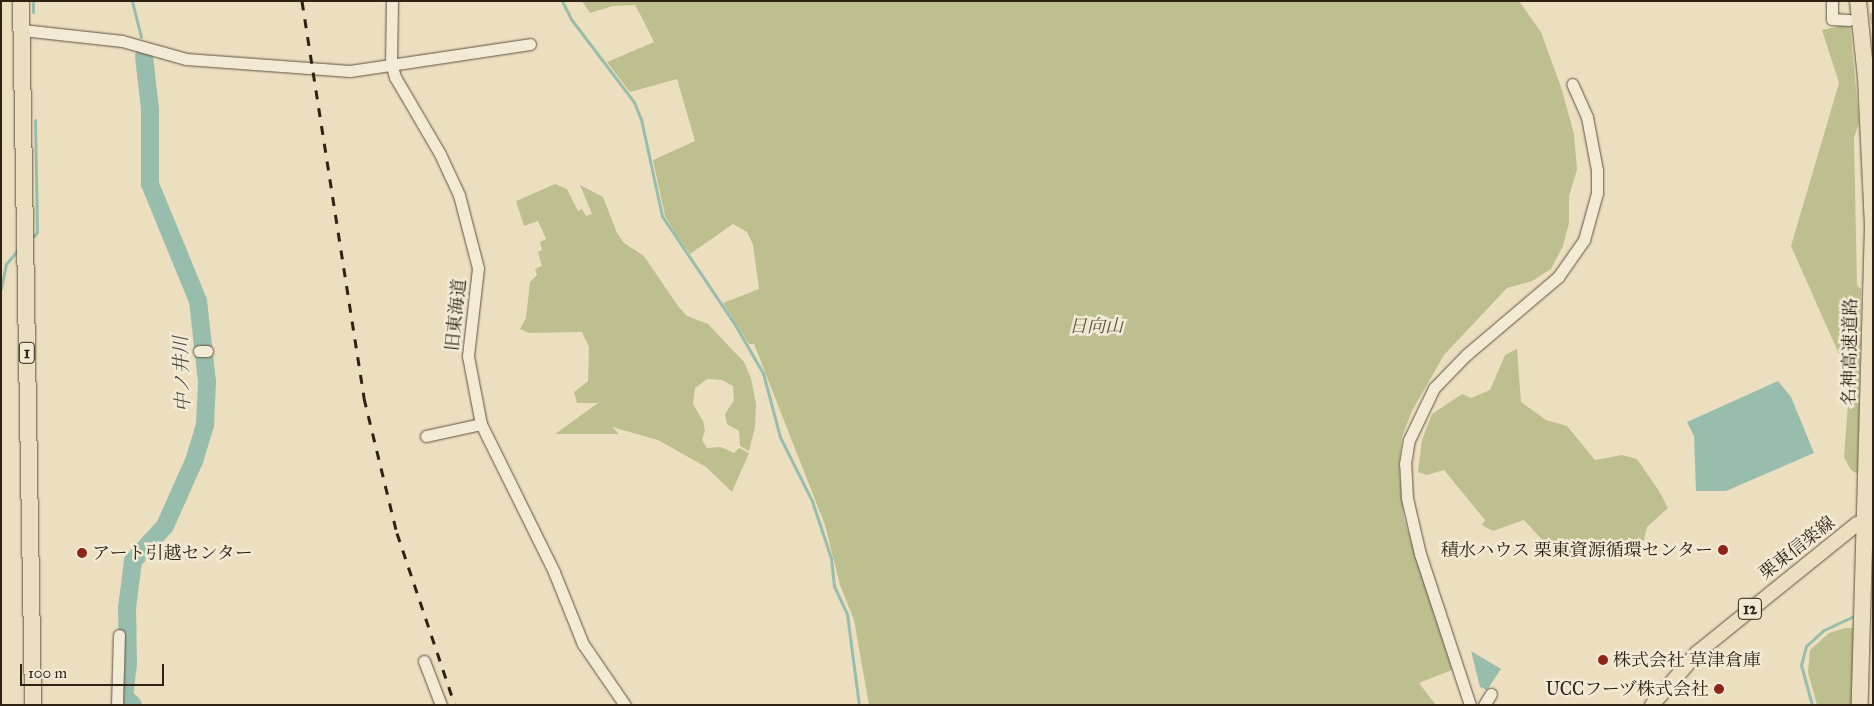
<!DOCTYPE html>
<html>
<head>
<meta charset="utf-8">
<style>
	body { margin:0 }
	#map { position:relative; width:1874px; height:706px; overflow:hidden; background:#ecdfc0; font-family:"IM FELL Great Primer","Noto Serif JP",serif }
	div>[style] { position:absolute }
	.green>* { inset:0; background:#bdc08e }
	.water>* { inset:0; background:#99bdad }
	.stream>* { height:3px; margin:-1.5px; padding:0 1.5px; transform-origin:1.5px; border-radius:1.5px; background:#99bdad }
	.river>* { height:18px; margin:-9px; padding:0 9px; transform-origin:9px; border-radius:9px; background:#99bdad }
	.minor-tunnel>* { height:11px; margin-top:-5.5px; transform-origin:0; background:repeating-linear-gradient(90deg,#c6b99e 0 11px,transparent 0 16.5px) }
	.roads { filter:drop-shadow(0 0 1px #5d513f) drop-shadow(0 0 1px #5d513f) }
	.minor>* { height:11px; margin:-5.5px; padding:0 5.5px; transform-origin:5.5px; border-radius:5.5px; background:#f3ead6 }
	.major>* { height:14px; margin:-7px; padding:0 7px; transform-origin:7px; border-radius:7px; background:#ecdfc0 }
	.highway>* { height:16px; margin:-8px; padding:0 8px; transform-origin:8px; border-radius:8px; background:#ecdfc0 }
	.rail>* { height:3px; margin-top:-1.5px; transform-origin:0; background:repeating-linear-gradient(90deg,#2d2214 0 9px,transparent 0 18px) }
	.dots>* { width:14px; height:14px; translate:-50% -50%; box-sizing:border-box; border:2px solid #f3ead6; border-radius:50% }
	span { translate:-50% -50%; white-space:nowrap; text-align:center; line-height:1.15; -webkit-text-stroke:5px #f3ead6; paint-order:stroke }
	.shield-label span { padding:1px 4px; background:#f3ead6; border:1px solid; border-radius:4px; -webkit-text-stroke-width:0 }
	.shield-label { font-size:16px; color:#2d2214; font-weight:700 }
	.street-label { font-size:18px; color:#2d2214 }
	.park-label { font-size:18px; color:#585139; font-style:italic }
	.poi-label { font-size:18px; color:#2d2214 }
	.right { translate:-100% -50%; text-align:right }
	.left { translate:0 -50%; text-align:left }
	.water-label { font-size:19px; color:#4d5042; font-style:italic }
	.frame { position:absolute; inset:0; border:2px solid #2d2214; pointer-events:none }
	.scale { position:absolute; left:20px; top:664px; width:144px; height:22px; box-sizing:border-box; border:2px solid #2d2214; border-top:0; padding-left:6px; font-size:15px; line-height:18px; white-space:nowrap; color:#2d2214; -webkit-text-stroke:4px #f3ead6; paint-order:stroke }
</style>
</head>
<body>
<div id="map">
	<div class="green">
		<div style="clip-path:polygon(582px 1px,1519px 1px,1541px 32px,1562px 90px,1574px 134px,1577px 170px,1569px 196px,1569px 223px,1563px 246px,1551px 269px,1532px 281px,1507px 288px,1444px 355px,1412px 411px,1402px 437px,1399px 465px,1404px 518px,1452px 670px,1419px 683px,1436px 705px,869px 705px,854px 620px,840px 585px,825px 525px,754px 344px,749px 344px,723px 303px,759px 289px,753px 245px,747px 232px,733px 224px,690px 254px,677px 236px,665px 216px,653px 160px,695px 141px,677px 79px,630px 92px,607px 62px,654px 42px,642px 18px,635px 5px,613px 6px,590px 13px)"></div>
		<div style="clip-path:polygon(1850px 24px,1859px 122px,1854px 138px,1857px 285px,1861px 289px,1858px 474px,1851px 470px,1844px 457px,1850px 379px,1791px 246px,1839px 83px,1822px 30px)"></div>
		<div style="clip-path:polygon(555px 184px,567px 189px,578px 211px,582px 209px,586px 216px,592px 214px,580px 185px,603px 197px,617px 233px,624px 243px,644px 256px,678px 306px,687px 316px,708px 324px,744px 362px,751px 378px,756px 404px,755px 427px,749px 451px,740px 446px,739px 431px,727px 424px,725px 414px,734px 400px,733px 386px,722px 380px,707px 379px,695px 388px,693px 404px,703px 421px,705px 431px,702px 440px,707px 448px,721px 447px,734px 453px,739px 448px,749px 453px,732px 492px,706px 467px,658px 440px,612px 427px,619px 434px,555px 434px,598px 403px,577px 403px,574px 392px,588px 381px,589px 347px,582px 332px,529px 333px,520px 329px,526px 318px,530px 282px,537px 275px,535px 269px,542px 266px,538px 252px,542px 250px,540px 242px,546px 239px,538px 221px,524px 226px,516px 201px)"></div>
		<div style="clip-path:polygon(1517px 349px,1521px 402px,1546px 420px,1567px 426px,1595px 460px,1622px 455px,1637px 459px,1659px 491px,1668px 508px,1647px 527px,1643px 543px,1635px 551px,1630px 546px,1588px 555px,1569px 555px,1546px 544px,1524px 520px,1493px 531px,1482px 525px,1485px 520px,1444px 470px,1427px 475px,1418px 472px,1422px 440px,1432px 414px,1462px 394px,1471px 398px,1490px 390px,1505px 355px)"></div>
		<div style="clip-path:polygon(1845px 628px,1854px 628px,1852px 705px,1817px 705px,1808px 672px,1810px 650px,1829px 633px)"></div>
	</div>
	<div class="water">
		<div style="clip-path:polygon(1778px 381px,1791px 397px,1814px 453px,1726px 491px,1696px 491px,1694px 436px,1687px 422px)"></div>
		<div style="clip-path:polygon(1471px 651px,1501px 669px,1487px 690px,1480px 687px)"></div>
	</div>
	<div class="stream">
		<div style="left:33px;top:1px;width:11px;rotate:90deg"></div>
		<div style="left:132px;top:1px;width:37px;rotate:76deg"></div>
		<div style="left:562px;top:1px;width:20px;rotate:63deg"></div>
		<div style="left:571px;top:19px;width:104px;rotate:52.8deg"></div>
		<div style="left:634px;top:102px;width:18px;rotate:68deg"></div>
		<div style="left:641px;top:119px;width:99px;rotate:77.8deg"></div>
		<div style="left:662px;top:216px;width:129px;rotate:56.1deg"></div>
		<div style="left:734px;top:323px;width:58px;rotate:59.9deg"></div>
		<div style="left:763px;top:373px;width:66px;rotate:75.1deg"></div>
		<div style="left:780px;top:437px;width:72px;rotate:63.4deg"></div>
		<div style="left:812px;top:501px;width:60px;rotate:71.6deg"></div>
		<div style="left:831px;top:558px;width:28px;rotate:84deg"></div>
		<div style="left:834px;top:586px;width:31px;rotate:65deg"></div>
		<div style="left:847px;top:614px;width:92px;rotate:82.5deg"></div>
		<div style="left:34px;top:236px;width:5px;rotate:-53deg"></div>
		<div style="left:37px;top:232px;width:112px;rotate:-91deg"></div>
		<div style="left:1px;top:289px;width:25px;rotate:-79deg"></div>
		<div style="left:6px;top:264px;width:17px;rotate:-50deg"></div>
		<div style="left:1812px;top:705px;width:41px;rotate:-105.4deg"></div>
		<div style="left:1801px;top:665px;width:20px;rotate:-75deg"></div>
		<div style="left:1806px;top:646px;width:24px;rotate:-42deg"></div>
		<div style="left:1824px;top:630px;width:31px;rotate:-25deg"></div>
	</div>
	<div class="river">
		<div style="left:133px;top:705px;width:12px;rotate:-138deg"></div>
		<div style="left:124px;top:697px;width:34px;rotate:-83deg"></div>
		<div style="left:128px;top:663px;width:55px;rotate:-91deg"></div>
		<div style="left:127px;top:608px;width:47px;rotate:-82.7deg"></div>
		<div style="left:133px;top:561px;width:47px;rotate:-47.6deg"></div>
		<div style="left:165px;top:526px;width:71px;rotate:-66deg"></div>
		<div style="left:194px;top:461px;width:38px;rotate:-73deg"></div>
		<div style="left:205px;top:425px;width:43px;rotate:-87.3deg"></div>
		<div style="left:207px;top:382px;width:81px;rotate:-96.3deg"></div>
		<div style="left:198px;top:301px;width:126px;rotate:-112.3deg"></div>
		<div style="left:150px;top:184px;width:75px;rotate:-90deg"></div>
		<div style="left:150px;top:109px;width:53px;rotate:-96.5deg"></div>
	</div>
	<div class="minor-tunnel">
		<div style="left:1854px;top:20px;width:19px;rotate:-6deg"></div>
	</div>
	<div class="roads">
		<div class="minor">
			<div style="left:392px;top:1px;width:62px;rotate:90.9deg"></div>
			<div style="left:391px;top:63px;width:15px;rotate:74deg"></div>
			<div style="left:395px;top:77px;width:89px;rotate:59.7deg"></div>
			<div style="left:440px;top:154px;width:45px;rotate:65.1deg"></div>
			<div style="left:459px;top:195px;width:75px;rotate:75.4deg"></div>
			<div style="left:478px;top:268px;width:89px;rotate:96.5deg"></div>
			<div style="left:468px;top:356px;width:69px;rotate:79.2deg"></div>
			<div style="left:481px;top:424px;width:165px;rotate:63.7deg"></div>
			<div style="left:554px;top:572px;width:78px;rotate:68.1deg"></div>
			<div style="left:583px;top:644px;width:74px;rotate:55.5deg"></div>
			<div style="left:1832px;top:1px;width:18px;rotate:90deg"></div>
			<div style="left:1832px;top:19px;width:17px;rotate:3deg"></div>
			<div style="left:22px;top:30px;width:101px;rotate:6.3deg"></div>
			<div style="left:122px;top:41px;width:66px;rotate:15.7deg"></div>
			<div style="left:186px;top:59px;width:164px;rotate:4.2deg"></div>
			<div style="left:350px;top:71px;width:182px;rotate:-8.5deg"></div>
			<div style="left:199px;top:351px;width:8px"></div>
			<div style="left:426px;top:436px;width:56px;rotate:-12.3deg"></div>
			<div style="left:424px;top:661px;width:47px;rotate:68.9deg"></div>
			<div style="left:117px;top:705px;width:70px;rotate:-88.4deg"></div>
			<div style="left:1470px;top:705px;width:159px;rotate:-108.3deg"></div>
			<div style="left:1420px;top:554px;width:57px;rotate:-103.1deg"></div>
			<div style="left:1407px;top:498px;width:34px;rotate:-93deg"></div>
			<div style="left:1405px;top:464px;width:24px;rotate:-81deg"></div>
			<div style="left:1409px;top:440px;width:58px;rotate:-64.3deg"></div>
			<div style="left:1434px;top:388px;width:46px;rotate:-45.9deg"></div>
			<div style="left:1466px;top:355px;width:121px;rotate:-40.3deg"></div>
			<div style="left:1558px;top:277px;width:45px;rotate:-54.9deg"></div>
			<div style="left:1584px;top:240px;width:49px;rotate:-74.5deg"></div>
			<div style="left:1597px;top:193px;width:23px;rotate:-90deg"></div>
			<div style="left:1597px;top:170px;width:54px;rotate:-100.7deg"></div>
			<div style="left:1587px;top:117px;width:36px;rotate:-114deg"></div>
			<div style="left:1484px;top:705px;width:13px;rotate:-58deg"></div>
		</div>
		<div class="major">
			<div style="left:1652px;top:705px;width:69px;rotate:-49.1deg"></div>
			<div style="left:1697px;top:653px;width:206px;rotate:-38.9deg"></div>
		</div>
		<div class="highway">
			<div style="left:21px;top:1px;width:704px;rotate:89.02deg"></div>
			<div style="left:1858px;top:1px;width:77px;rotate:84.1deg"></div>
			<div style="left:1866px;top:78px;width:147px;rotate:87.3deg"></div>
			<div style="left:1873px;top:225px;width:480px;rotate:91.6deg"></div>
		</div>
	</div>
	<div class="rail">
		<div style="left:302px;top:1px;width:402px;rotate:81.1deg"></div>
		<div style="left:364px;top:398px;width:139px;rotate:76.3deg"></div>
		<div style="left:397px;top:533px;width:182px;rotate:71.4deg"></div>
	</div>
	<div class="dots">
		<div style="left:1723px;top:550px;background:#8f2418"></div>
		<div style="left:82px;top:553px;background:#8f2418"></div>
		<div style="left:1603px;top:660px;background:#8f2418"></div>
		<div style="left:1719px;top:689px;background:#8f2418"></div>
	</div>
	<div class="shield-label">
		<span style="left:27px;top:353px">1</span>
		<span style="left:1750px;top:609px">12</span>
	</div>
	<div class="street-label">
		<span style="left:456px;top:315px;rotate:-84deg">旧東海道</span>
		<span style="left:1850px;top:352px;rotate:-89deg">名神高速道路</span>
		<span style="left:1797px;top:548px;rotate:-38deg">栗東信楽線</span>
	</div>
	<div class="park-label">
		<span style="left:1096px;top:326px">日向山</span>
	</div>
	<div class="poi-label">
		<span class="right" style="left:1713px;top:550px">積水ハウス 栗東資源循環センター</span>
		<span class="left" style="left:92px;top:553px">アート引越センター</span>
		<span class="left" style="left:1613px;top:660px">株式会社 草津倉庫</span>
		<span class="right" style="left:1709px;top:689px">UCCフーヅ株式会社</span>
	</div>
	<div class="water-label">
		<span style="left:182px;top:374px;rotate:-92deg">中ノ井川</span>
	</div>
	<div class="frame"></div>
	<div class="scale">100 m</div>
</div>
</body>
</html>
